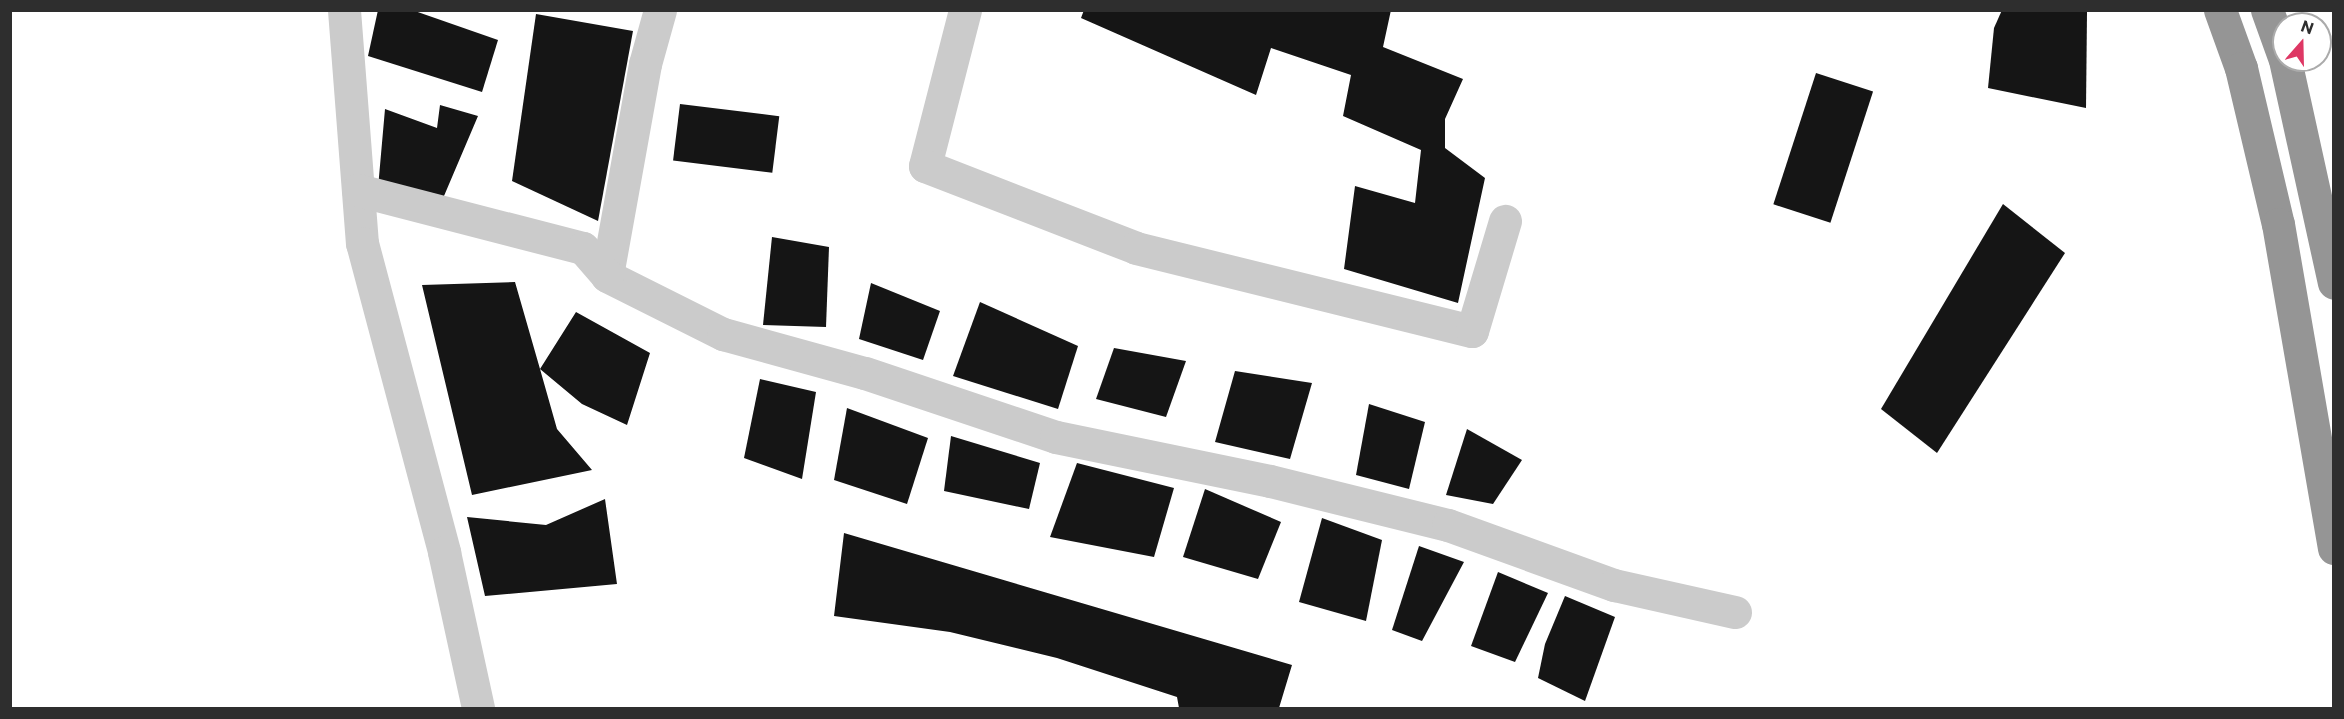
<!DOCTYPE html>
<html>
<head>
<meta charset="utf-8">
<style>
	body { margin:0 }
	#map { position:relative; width:2344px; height:719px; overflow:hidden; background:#fff; font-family:Commissioner,sans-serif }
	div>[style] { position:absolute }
	.building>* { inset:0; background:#151515; transform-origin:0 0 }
	.street>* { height:33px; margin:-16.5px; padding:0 16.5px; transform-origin:16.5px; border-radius:16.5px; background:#cbcbcb }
	.highway>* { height:33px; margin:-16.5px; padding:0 16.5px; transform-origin:16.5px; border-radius:16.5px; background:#959595 }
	span { translate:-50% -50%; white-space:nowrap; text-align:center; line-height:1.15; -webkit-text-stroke:6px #fff; paint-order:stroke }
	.frame { position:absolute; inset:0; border:12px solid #2e2e2e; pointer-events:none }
	.north { position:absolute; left:2272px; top:12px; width:60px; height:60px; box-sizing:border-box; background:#fff; border:2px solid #ababab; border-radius:50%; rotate:20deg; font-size:16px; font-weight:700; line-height:24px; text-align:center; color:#2e2e2e }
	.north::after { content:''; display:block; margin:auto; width:21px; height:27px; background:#de3764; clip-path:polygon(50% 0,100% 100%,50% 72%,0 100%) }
</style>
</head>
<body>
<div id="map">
	<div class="building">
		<div style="clip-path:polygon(378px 10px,412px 10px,498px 40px,482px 92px,368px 56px)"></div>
		<div style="clip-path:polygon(1084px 10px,1391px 10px,1383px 47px,1463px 79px,1445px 119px,1445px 148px,1485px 178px,1458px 303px,1344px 269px,1355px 186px,1415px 203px,1421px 150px,1343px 116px,1351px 75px,1271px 48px,1256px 95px,1081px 18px)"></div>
		<div style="clip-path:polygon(2002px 10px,2087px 12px,2086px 108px,1988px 88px,1994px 28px)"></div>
		<div style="clip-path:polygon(536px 14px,633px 31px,598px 221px,512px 181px)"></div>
		<div style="left:1816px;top:73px;width:60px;height:138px;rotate:18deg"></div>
		<div style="left:680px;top:104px;width:100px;height:57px;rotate:7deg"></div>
		<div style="clip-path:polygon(440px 105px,478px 116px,441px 203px,378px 188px,385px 109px,437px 128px)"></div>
		<div style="clip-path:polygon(2003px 204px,2065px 253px,1937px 453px,1881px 409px)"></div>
		<div style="clip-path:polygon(772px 237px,829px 247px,826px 327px,763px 325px)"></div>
		<div style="clip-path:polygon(515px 282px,540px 369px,576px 312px,650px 353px,627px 425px,582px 404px,540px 369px,557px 429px,592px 470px,472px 495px,422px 285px)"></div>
		<div style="clip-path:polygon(871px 283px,940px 311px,923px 360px,859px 339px)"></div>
		<div style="clip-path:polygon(980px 302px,1078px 346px,1058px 409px,953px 376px)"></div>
		<div style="clip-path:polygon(1114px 348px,1186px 361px,1166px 417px,1096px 399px)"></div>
		<div style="clip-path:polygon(1235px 371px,1312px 383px,1290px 459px,1215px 442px)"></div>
		<div style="clip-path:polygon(760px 379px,816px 392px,802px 479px,744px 458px)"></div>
		<div style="clip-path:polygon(1369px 404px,1425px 422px,1409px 489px,1356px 475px)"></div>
		<div style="clip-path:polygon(847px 408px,928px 438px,907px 504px,834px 480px)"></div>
		<div style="clip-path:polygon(1467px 429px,1522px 460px,1493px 504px,1446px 495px)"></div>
		<div style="clip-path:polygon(951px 436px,1040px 463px,1029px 509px,944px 491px)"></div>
		<div style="clip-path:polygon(1077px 463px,1174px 488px,1154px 557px,1050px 537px)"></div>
		<div style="clip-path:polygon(1205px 489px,1281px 522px,1258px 579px,1183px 557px)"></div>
		<div style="clip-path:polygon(605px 499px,617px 584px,485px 596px,467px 517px,546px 525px)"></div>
		<div style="clip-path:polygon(1322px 518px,1382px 540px,1366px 621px,1299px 602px)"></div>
		<div style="clip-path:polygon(844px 533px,1292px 665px,1279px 708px,1179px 708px,1177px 697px,1057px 658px,950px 632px,834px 616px)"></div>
		<div style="clip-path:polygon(1419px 546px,1464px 562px,1422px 641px,1392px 630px)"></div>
		<div style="clip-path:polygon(1498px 572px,1548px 593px,1515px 662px,1471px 646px)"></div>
		<div style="clip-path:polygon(1565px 596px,1615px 617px,1585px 701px,1538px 678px,1545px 644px)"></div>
	</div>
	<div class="street">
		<div style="left:344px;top:10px;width:234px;rotate:85.6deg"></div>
		<div style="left:362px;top:243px;width:320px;rotate:75.1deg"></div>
		<div style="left:444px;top:552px;width:160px;rotate:77.7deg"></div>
		<div style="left:660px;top:10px;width:56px;rotate:105.5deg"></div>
		<div style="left:645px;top:64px;width:215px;rotate:100.2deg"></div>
		<div style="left:607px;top:276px;width:130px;rotate:26.6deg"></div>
		<div style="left:723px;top:334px;width:147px;rotate:15.4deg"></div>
		<div style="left:865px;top:373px;width:201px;rotate:18.5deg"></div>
		<div style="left:1056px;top:437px;width:218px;rotate:11.6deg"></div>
		<div style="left:1270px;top:481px;width:183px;rotate:13.9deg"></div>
		<div style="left:1448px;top:525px;width:177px;rotate:19.9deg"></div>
		<div style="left:1614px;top:585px;width:124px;rotate:12.6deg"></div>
		<div style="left:965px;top:10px;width:161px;rotate:104.4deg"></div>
		<div style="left:925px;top:166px;width:226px;rotate:21.2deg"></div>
		<div style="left:1136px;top:248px;width:346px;rotate:13.9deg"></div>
		<div style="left:1472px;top:331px;width:115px;rotate:-73.3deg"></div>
		<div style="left:358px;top:190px;width:232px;rotate:14.5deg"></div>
		<div style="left:583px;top:248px;width:37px;rotate:49deg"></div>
	</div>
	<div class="highway">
		<div style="left:2220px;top:10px;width:62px;rotate:70.1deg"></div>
		<div style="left:2241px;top:68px;width:160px;rotate:76.7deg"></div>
		<div style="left:2278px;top:224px;width:329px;rotate:80.2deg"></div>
		<div style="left:2267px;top:10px;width:50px;rotate:70.1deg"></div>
		<div style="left:2285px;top:60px;width:228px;rotate:77.6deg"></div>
	</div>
	<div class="frame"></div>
	<div class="north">N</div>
</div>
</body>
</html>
